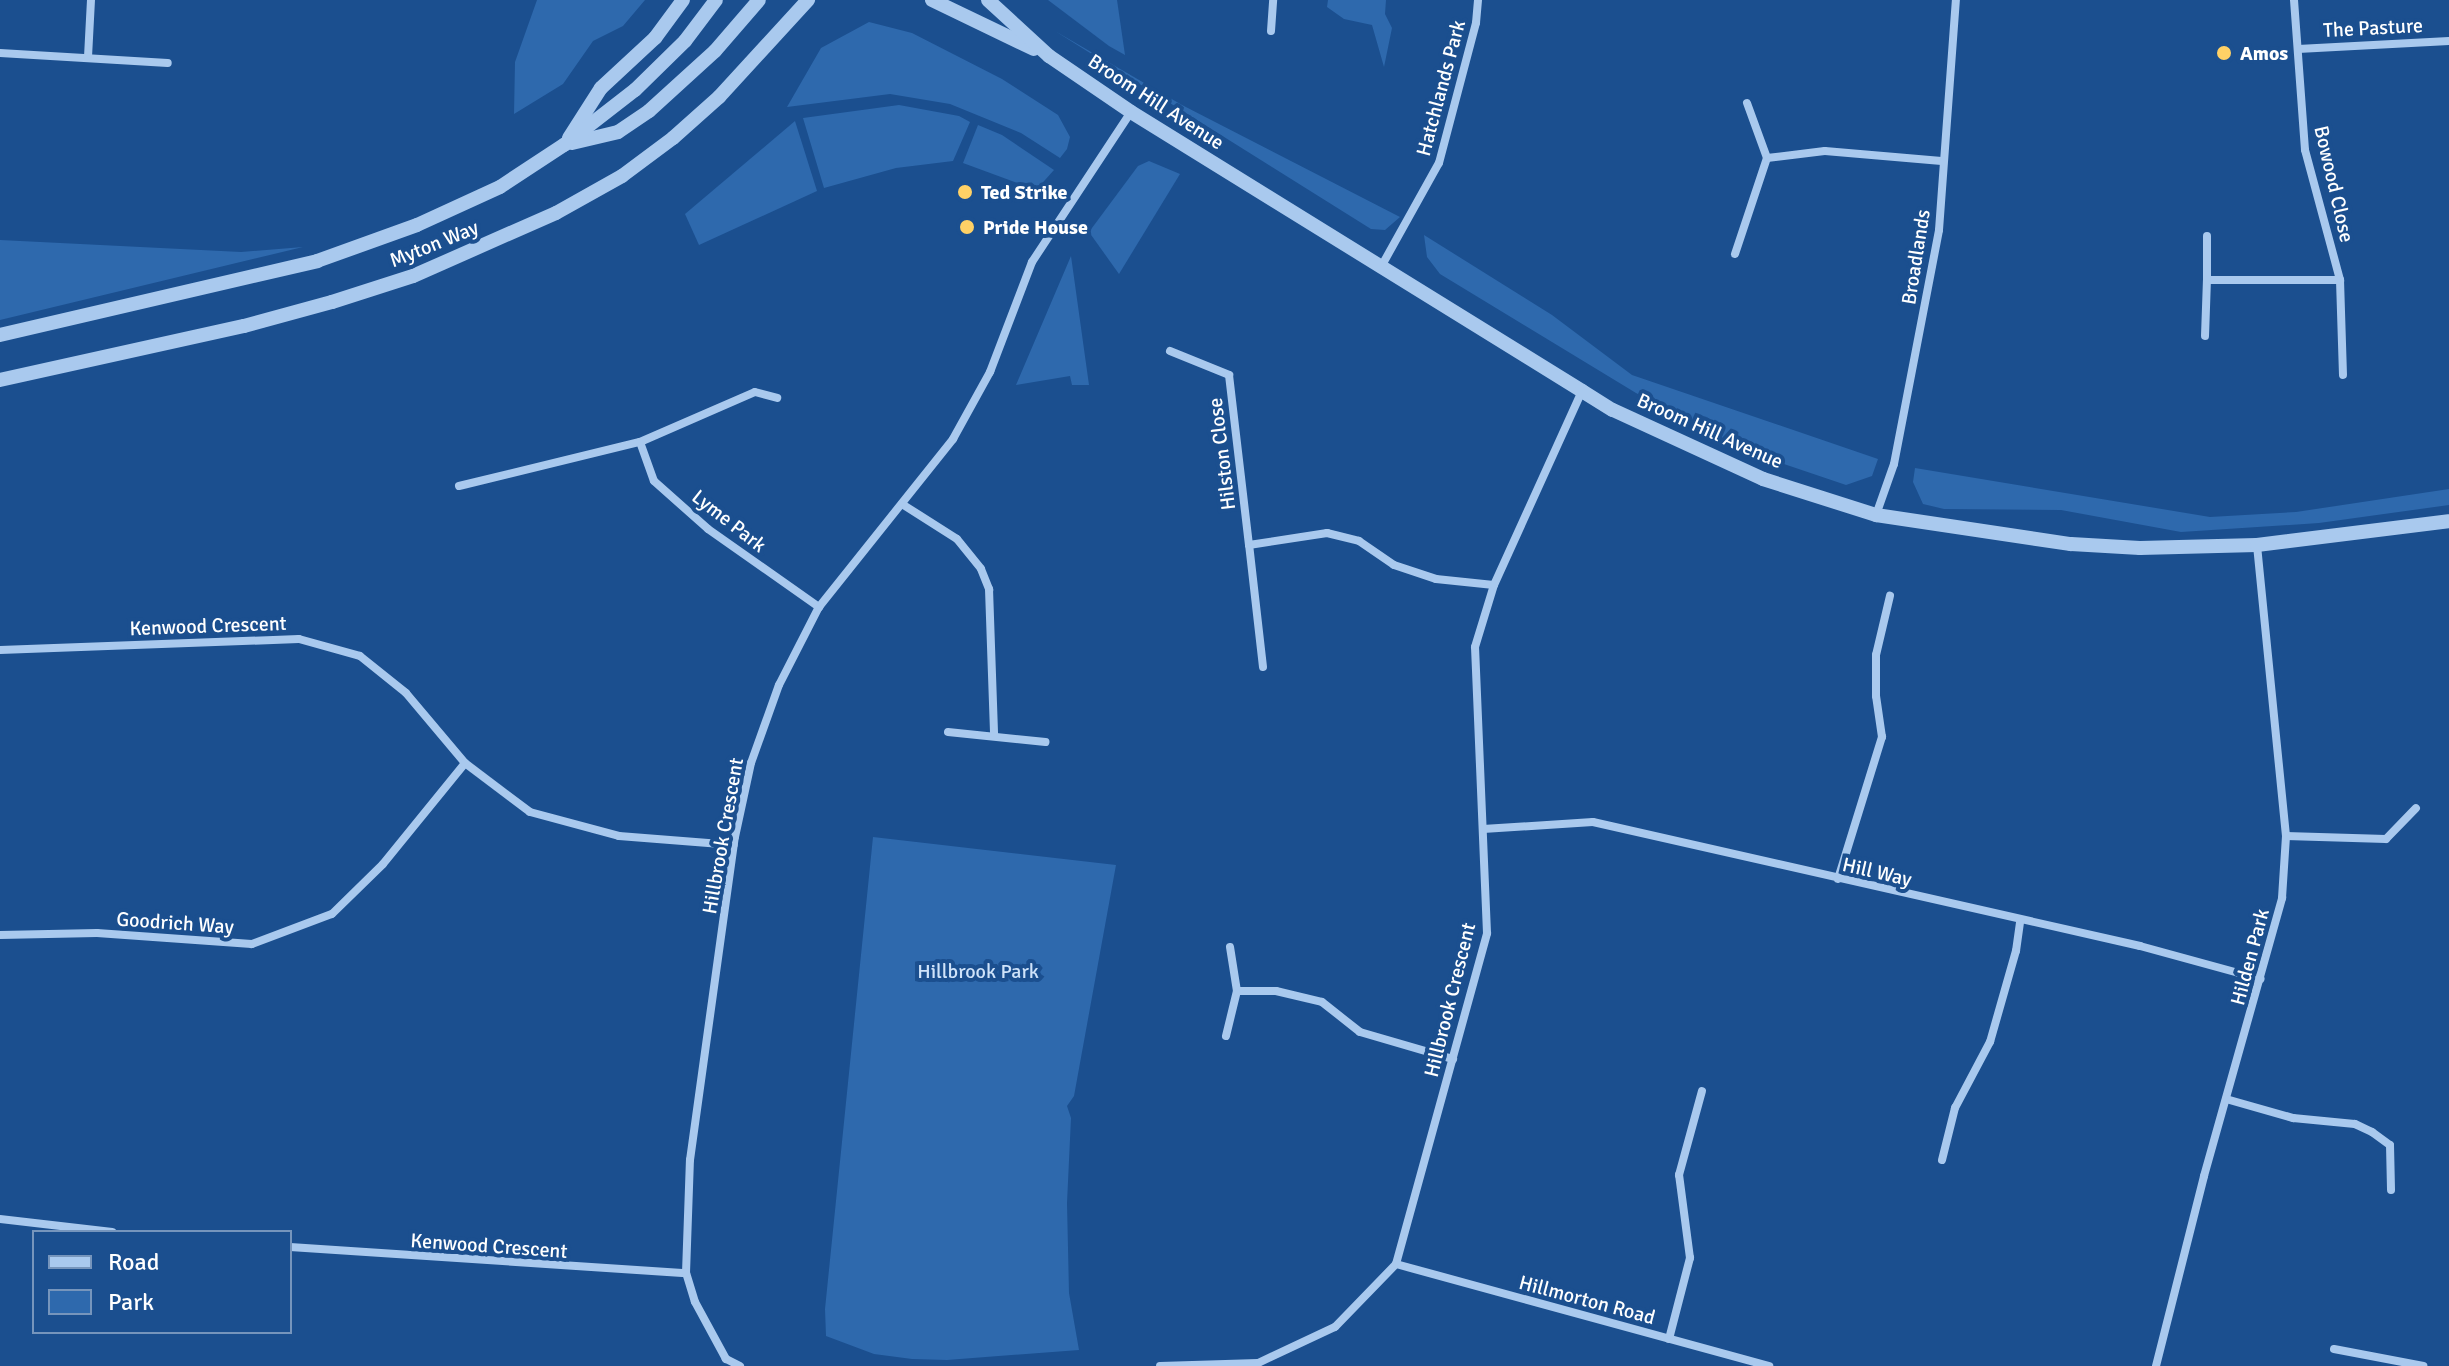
<!DOCTYPE html>
<html>
<head>
<meta charset="utf-8">
<style>
	body { margin:0 }
	#map { position:relative; width:2449px; height:1366px; overflow:hidden; background:#1b4f8f; font-family:Signika,sans-serif }
	div>[style] { position:absolute }
	.green>* { inset:0; background:#2e69ad }
	.minor>* { height:8px; margin:-4px; padding:0 4px; transform-origin:4px; border-radius:4px; background:#a9c9ee }
	.tertiary>* { height:14px; margin:-7px; padding:0 7px; transform-origin:7px; border-radius:7px; background:#a9c9ee }
	.dots>* { width:22px; height:22px; translate:-50% -50%; box-sizing:border-box; border:4px solid #1b4f8f; border-radius:50% }
	span { translate:-50% -50%; white-space:nowrap; text-align:center; line-height:1.15; -webkit-text-stroke:8px #1b4f8f; paint-order:stroke }
	.street-label { font-size:20px; color:#fff }
	.poi-label { font-size:20px; color:#fff; font-weight:700 }
	.left { translate:0 -50%; text-align:left }
	.park-label { font-size:20px; color:#cfe3fa }
	.legend { position:absolute; left:32px; top:1230px; width:260px; height:104px; box-sizing:border-box; background:#1b4f8f; border:2px solid #7695bc; margin:0; padding:10px 14px; list-style:none; font-size:24px; color:#fff }
	.legend li { display:flex; align-items:center; gap:16px; height:40px }
	.legend b { width:40px; border:2px solid #7695bc }
</style>
</head>
<body>
<div id="map">
	<div class="green">
		<div style="clip-path:polygon(537px 0,645px 0,623px 26px,593px 41px,563px 84px,514px 114px,515px 62px)"></div>
		<div style="clip-path:polygon(1048px 0,1117px 0,1125px 55px,1109px 46px)"></div>
		<div style="clip-path:polygon(1328px 0,1386px 0,1385px 14px,1392px 28px,1384px 67px,1372px 25px,1344px 19px,1327px 7px)"></div>
		<div style="clip-path:polygon(869px 22px,912px 33px,1002px 79px,1058px 115px,1070px 137px,1067px 149px,1060px 158px,1021px 133px,950px 104px,890px 94px,787px 107px,821px 48px)"></div>
		<div style="clip-path:polygon(1055px 31px,1182px 105px,1400px 217px,1385px 230px,1371px 229px)"></div>
		<div style="clip-path:polygon(899px 105px,959px 116px,970px 122px,953px 161px,896px 168px,824px 188px,803px 118px)"></div>
		<div style="clip-path:polygon(795px 121px,817px 191px,699px 245px,685px 214px)"></div>
		<div style="clip-path:polygon(978px 125px,1002px 135px,1054px 170px,1036px 190px,963px 163px)"></div>
		<div style="clip-path:polygon(1149px 161px,1180px 174px,1119px 274px,1089px 232px,1138px 166px)"></div>
		<div style="clip-path:polygon(1424px 235px,1552px 315px,1632px 375px,1878px 459px,1872px 476px,1846px 485px,1746px 451px,1636px 393px,1440px 274px,1427px 257px)"></div>
		<div style="clip-path:polygon(0 240px,241px 252px,303px 247px,0 320px)"></div>
		<div style="clip-path:polygon(1071px 256px,1089px 385px,1072px 385px,1070px 376px,1016px 385px)"></div>
		<div style="clip-path:polygon(1915px 468px,2210px 517px,2296px 512px,2449px 489px,2449px 505px,2319px 523px,2181px 532px,2061px 510px,1944px 509px,1923px 504px,1913px 482px)"></div>
		<div style="clip-path:polygon(873px 837px,1116px 865px,1074px 1096px,1067px 1106px,1071px 1118px,1067px 1203px,1069px 1293px,1079px 1350px,947px 1360px,912px 1359px,874px 1354px,826px 1336px,825px 1309px)"></div>
	</div>
	<div class="minor">
		<div style="left:2294px;top:0;width:150px;rotate:85.8deg"></div>
		<div style="left:2305px;top:150px;width:135px;rotate:74.9deg"></div>
		<div style="left:2340px;top:280px;width:95px;rotate:88.2deg"></div>
		<div style="left:1271px;top:31px;width:31px;rotate:-86deg"></div>
		<div style="left:2298px;top:49px;width:151px;rotate:-3deg"></div>
		<div style="left:0;top:53px;width:168px;rotate:3.4deg"></div>
		<div style="left:88px;top:57px;width:57px;rotate:-87deg"></div>
		<div style="left:1747px;top:103px;width:59px;rotate:70deg"></div>
		<div style="left:1767px;top:158px;width:58px;rotate:-6.9deg"></div>
		<div style="left:1825px;top:151px;width:117px;rotate:4.9deg"></div>
		<div style="left:2207px;top:236px;width:44px;rotate:90deg"></div>
		<div style="left:2207px;top:280px;width:133px"></div>
		<div style="left:1735px;top:254px;width:101px;rotate:-71.6deg"></div>
		<div style="left:1381px;top:267px;width:119px;rotate:-60.9deg"></div>
		<div style="left:1439px;top:163px;width:145px;rotate:-75.2deg"></div>
		<div style="left:1476px;top:23px;width:23px;rotate:-85deg"></div>
		<div style="left:2205px;top:336px;width:56px;rotate:-88deg"></div>
		<div style="left:1170px;top:351px;width:64px;rotate:22.1deg"></div>
		<div style="left:1229px;top:375px;width:171px;rotate:83.3deg"></div>
		<div style="left:640px;top:442px;width:41px;rotate:70.3deg"></div>
		<div style="left:654px;top:481px;width:72px;rotate:41.6deg"></div>
		<div style="left:708px;top:529px;width:136px;rotate:35.1deg"></div>
		<div style="left:459px;top:486px;width:186px;rotate:-13.7deg"></div>
		<div style="left:640px;top:442px;width:125px;rotate:-23.5deg"></div>
		<div style="left:755px;top:392px;width:23px;rotate:15deg"></div>
		<div style="left:902px;top:504px;width:65px;rotate:32.5deg"></div>
		<div style="left:957px;top:539px;width:38px;rotate:51deg"></div>
		<div style="left:981px;top:569px;width:22px;rotate:68deg"></div>
		<div style="left:989px;top:589px;width:146px;rotate:88deg"></div>
		<div style="left:1876px;top:515px;width:54px;rotate:-70.6deg"></div>
		<div style="left:1894px;top:464px;width:238px;rotate:-79.1deg"></div>
		<div style="left:1939px;top:230px;width:231px;rotate:-85.8deg"></div>
		<div style="left:0;top:650px;width:299px;rotate:-2.1deg"></div>
		<div style="left:299px;top:639px;width:63px;rotate:15.6deg"></div>
		<div style="left:360px;top:656px;width:59px;rotate:38.8deg"></div>
		<div style="left:406px;top:693px;width:92px;rotate:49.9deg"></div>
		<div style="left:465px;top:763px;width:81px;rotate:37deg"></div>
		<div style="left:530px;top:812px;width:92px;rotate:15.1deg"></div>
		<div style="left:619px;top:836px;width:115px;rotate:4.5deg"></div>
		<div style="left:1263px;top:667px;width:123px;rotate:-96.5deg"></div>
		<div style="left:1249px;top:545px;width:79px;rotate:-8.7deg"></div>
		<div style="left:1327px;top:533px;width:33px;rotate:14deg"></div>
		<div style="left:1359px;top:541px;width:42px;rotate:34.4deg"></div>
		<div style="left:1394px;top:565px;width:44px;rotate:18.4deg"></div>
		<div style="left:1436px;top:579px;width:58px;rotate:5.9deg"></div>
		<div style="left:948px;top:732px;width:98px;rotate:5.9deg"></div>
		<div style="left:1483px;top:829px;width:110px;rotate:-3.6deg"></div>
		<div style="left:1593px;top:822px;width:561px;rotate:12.77deg"></div>
		<div style="left:2140px;top:946px;width:125px;rotate:15.3deg"></div>
		<div style="left:2286px;top:836px;width:100px;rotate:1.7deg"></div>
		<div style="left:2386px;top:839px;width:43px;rotate:-45.9deg"></div>
		<div style="left:1838px;top:879px;width:149px;rotate:-72.8deg"></div>
		<div style="left:1882px;top:737px;width:41px;rotate:-98.3deg"></div>
		<div style="left:1876px;top:696px;width:41px;rotate:-90deg"></div>
		<div style="left:1876px;top:655px;width:61px;rotate:-76.7deg"></div>
		<div style="left:0;top:935px;width:97px;rotate:-1.2deg"></div>
		<div style="left:97px;top:933px;width:155px;rotate:4.1deg"></div>
		<div style="left:252px;top:944px;width:85px;rotate:-20.6deg"></div>
		<div style="left:332px;top:914px;width:71px;rotate:-44.4deg"></div>
		<div style="left:383px;top:864px;width:130px;rotate:-50.9deg"></div>
		<div style="left:1230px;top:947px;width:45px;rotate:81deg"></div>
		<div style="left:1226px;top:1036px;width:46px;rotate:-76.3deg"></div>
		<div style="left:1237px;top:991px;width:39px"></div>
		<div style="left:1276px;top:991px;width:47px;rotate:13.4deg"></div>
		<div style="left:1322px;top:1002px;width:48px;rotate:38.3deg"></div>
		<div style="left:1360px;top:1032px;width:97px;rotate:16.2deg"></div>
		<div style="left:2226px;top:1099px;width:70px;rotate:15.8deg"></div>
		<div style="left:2293px;top:1118px;width:62px;rotate:5.5deg"></div>
		<div style="left:2355px;top:1124px;width:19px;rotate:25deg"></div>
		<div style="left:2372px;top:1132px;width:22px;rotate:36deg"></div>
		<div style="left:2390px;top:1145px;width:45px;rotate:88.7deg"></div>
		<div style="left:1942px;top:1160px;width:54px;rotate:-76deg"></div>
		<div style="left:1955px;top:1108px;width:75px;rotate:-62.1deg"></div>
		<div style="left:1990px;top:1042px;width:95px;rotate:-74.1deg"></div>
		<div style="left:2016px;top:951px;width:30px;rotate:-82deg"></div>
		<div style="left:0;top:1219px;width:113px;rotate:6.6deg"></div>
		<div style="left:290px;top:1247px;width:397px;rotate:3.8deg"></div>
		<div style="left:1396px;top:1264px;width:387px;rotate:15.3deg"></div>
		<div style="left:1669px;top:1339px;width:84px;rotate:-75.5deg"></div>
		<div style="left:1690px;top:1258px;width:84px;rotate:-97.5deg"></div>
		<div style="left:1679px;top:1175px;width:87px;rotate:-74.7deg"></div>
		<div style="left:2334px;top:1349px;width:91px;rotate:10.8deg"></div>
		<div style="left:740px;top:1366px;width:16px;rotate:-153deg"></div>
		<div style="left:726px;top:1359px;width:65px;rotate:-118.5deg"></div>
		<div style="left:695px;top:1302px;width:30px;rotate:-107deg"></div>
		<div style="left:686px;top:1273px;width:113px;rotate:-88deg"></div>
		<div style="left:690px;top:1160px;width:326px;rotate:-82.1deg"></div>
		<div style="left:735px;top:837px;width:76px;rotate:-77.8deg"></div>
		<div style="left:751px;top:763px;width:83px;rotate:-70.3deg"></div>
		<div style="left:779px;top:685px;width:88px;rotate:-62.9deg"></div>
		<div style="left:819px;top:607px;width:215px;rotate:-51.4deg"></div>
		<div style="left:953px;top:439px;width:77px;rotate:-61.1deg"></div>
		<div style="left:990px;top:372px;width:118px;rotate:-69.1deg"></div>
		<div style="left:1032px;top:262px;width:180px;rotate:-56.6deg"></div>
		<div style="left:1160px;top:1366px;width:98px;rotate:-1.8deg"></div>
		<div style="left:1258px;top:1363px;width:85px;rotate:-25.1deg"></div>
		<div style="left:1335px;top:1327px;width:88px;rotate:-45.9deg"></div>
		<div style="left:1396px;top:1264px;width:343px;rotate:-74.6deg"></div>
		<div style="left:1487px;top:933px;width:286px;rotate:-92.4deg"></div>
		<div style="left:1475px;top:647px;width:65px;rotate:-73deg"></div>
		<div style="left:1494px;top:585px;width:213px;rotate:-65.6deg"></div>
		<div style="left:2156px;top:1366px;width:196px;rotate:-75.8deg"></div>
		<div style="left:2204px;top:1176px;width:289px;rotate:-74.3deg"></div>
		<div style="left:2282px;top:898px;width:62px;rotate:-86.3deg"></div>
		<div style="left:2286px;top:836px;width:292px;rotate:-95.7deg"></div>
	</div>
	<div class="tertiary">
		<div style="left:932px;top:0;width:113px;rotate:25.7deg"></div>
		<div style="left:988px;top:0;width:83px;rotate:42.6deg"></div>
		<div style="left:1049px;top:56px;width:99px;rotate:34.3deg"></div>
		<div style="left:1131px;top:112px;width:530px;rotate:31.74deg"></div>
		<div style="left:1582px;top:391px;width:36px;rotate:32deg"></div>
		<div style="left:1613px;top:410px;width:165px;rotate:24.7deg"></div>
		<div style="left:1763px;top:479px;width:119px;rotate:17.7deg"></div>
		<div style="left:1876px;top:515px;width:197px;rotate:8.5deg"></div>
		<div style="left:2071px;top:544px;width:69px;rotate:3.3deg"></div>
		<div style="left:2140px;top:548px;width:117px;rotate:-1.5deg"></div>
		<div style="left:2257px;top:545px;width:193px;rotate:-7.1deg"></div>
		<div style="left:569px;top:138px;width:59px;rotate:-57.4deg"></div>
		<div style="left:601px;top:88px;width:74px;rotate:-42.8deg"></div>
		<div style="left:655px;top:38px;width:47px;rotate:-53.6deg"></div>
		<div style="left:572px;top:143px;width:47px;rotate:-13.4deg"></div>
		<div style="left:618px;top:132px;width:37px;rotate:-34deg"></div>
		<div style="left:649px;top:111px;width:89px;rotate:-42.3deg"></div>
		<div style="left:715px;top:51px;width:67px;rotate:-49.2deg"></div>
		<div style="left:0;top:335px;width:326px;rotate:-13.1deg"></div>
		<div style="left:317px;top:261px;width:106px;rotate:-19.8deg"></div>
		<div style="left:417px;top:225px;width:91px;rotate:-24.6deg"></div>
		<div style="left:500px;top:187px;width:77px;rotate:-33.3deg"></div>
		<div style="left:564px;top:145px;width:90px;rotate:-37.8deg"></div>
		<div style="left:635px;top:90px;width:70px;rotate:-44.4deg"></div>
		<div style="left:685px;top:41px;width:51px;rotate:-52.9deg"></div>
		<div style="left:0;top:380px;width:250px;rotate:-12.5deg"></div>
		<div style="left:244px;top:326px;width:91px;rotate:-15.3deg"></div>
		<div style="left:332px;top:302px;width:85px;rotate:-17.8deg"></div>
		<div style="left:413px;top:276px;width:156px;rotate:-23.8deg"></div>
		<div style="left:556px;top:213px;width:76px;rotate:-29.3deg"></div>
		<div style="left:622px;top:176px;width:64px;rotate:-36.7deg"></div>
		<div style="left:673px;top:138px;width:62px;rotate:-41.7deg"></div>
		<div style="left:719px;top:97px;width:132px;rotate:-47.5deg"></div>
	</div>
	<div class="dots">
		<div style="left:2224px;top:53px;background:#ffd166"></div>
		<div style="left:965px;top:192px;background:#ffd166"></div>
		<div style="left:967px;top:227px;background:#ffd166"></div>
	</div>
	<div class="street-label">
		<span style="left:2373px;top:28px;rotate:-3deg">The Pasture</span>
		<span style="left:1441px;top:88px;rotate:-75deg">Hatchlands Park</span>
		<span style="left:1156px;top:102px;rotate:33deg">Broom Hill Avenue</span>
		<span style="left:2334px;top:184px;rotate:77deg">Bowood Close</span>
		<span style="left:434px;top:244px;rotate:-22deg">Myton Way</span>
		<span style="left:1916px;top:257px;rotate:-81deg">Broadlands</span>
		<span style="left:1710px;top:431px;rotate:24deg">Broom Hill Avenue</span>
		<span style="left:1222px;top:454px;rotate:-97deg">Hilston Close</span>
		<span style="left:729px;top:521px;rotate:38deg">Lyme Park</span>
		<span style="left:208px;top:626px;rotate:-2deg">Kenwood Crescent</span>
		<span style="left:723px;top:836px;rotate:-80deg">Hillbrook Crescent</span>
		<span style="left:1877px;top:872px;rotate:13deg">Hill Way</span>
		<span style="left:175px;top:923px;rotate:4deg">Goodrich Way</span>
		<span style="left:2250px;top:957px;rotate:-75deg">Hilden Park</span>
		<span style="left:1450px;top:1000px;rotate:-76deg">Hillbrook Crescent</span>
		<span style="left:489px;top:1246px;rotate:4deg">Kenwood Crescent</span>
		<span style="left:1587px;top:1300px;rotate:15deg">Hillmorton Road</span>
	</div>
	<div class="poi-label">
		<span class="left" style="left:2240px;top:53px">Amos</span>
		<span class="left" style="left:981px;top:192px">Ted Strike</span>
		<span class="left" style="left:983px;top:227px">Pride House</span>
	</div>
	<div class="park-label">
		<span style="left:978px;top:971px">Hillbrook Park</span>
	</div>
	<ul class="legend">
	<li><b style="height:10px;background:#a9c9ee"></b>Road</li>
	<li><b style="height:22px;background:#2e69ad"></b>Park</li>
	</ul>
</div>
</body>
</html>
